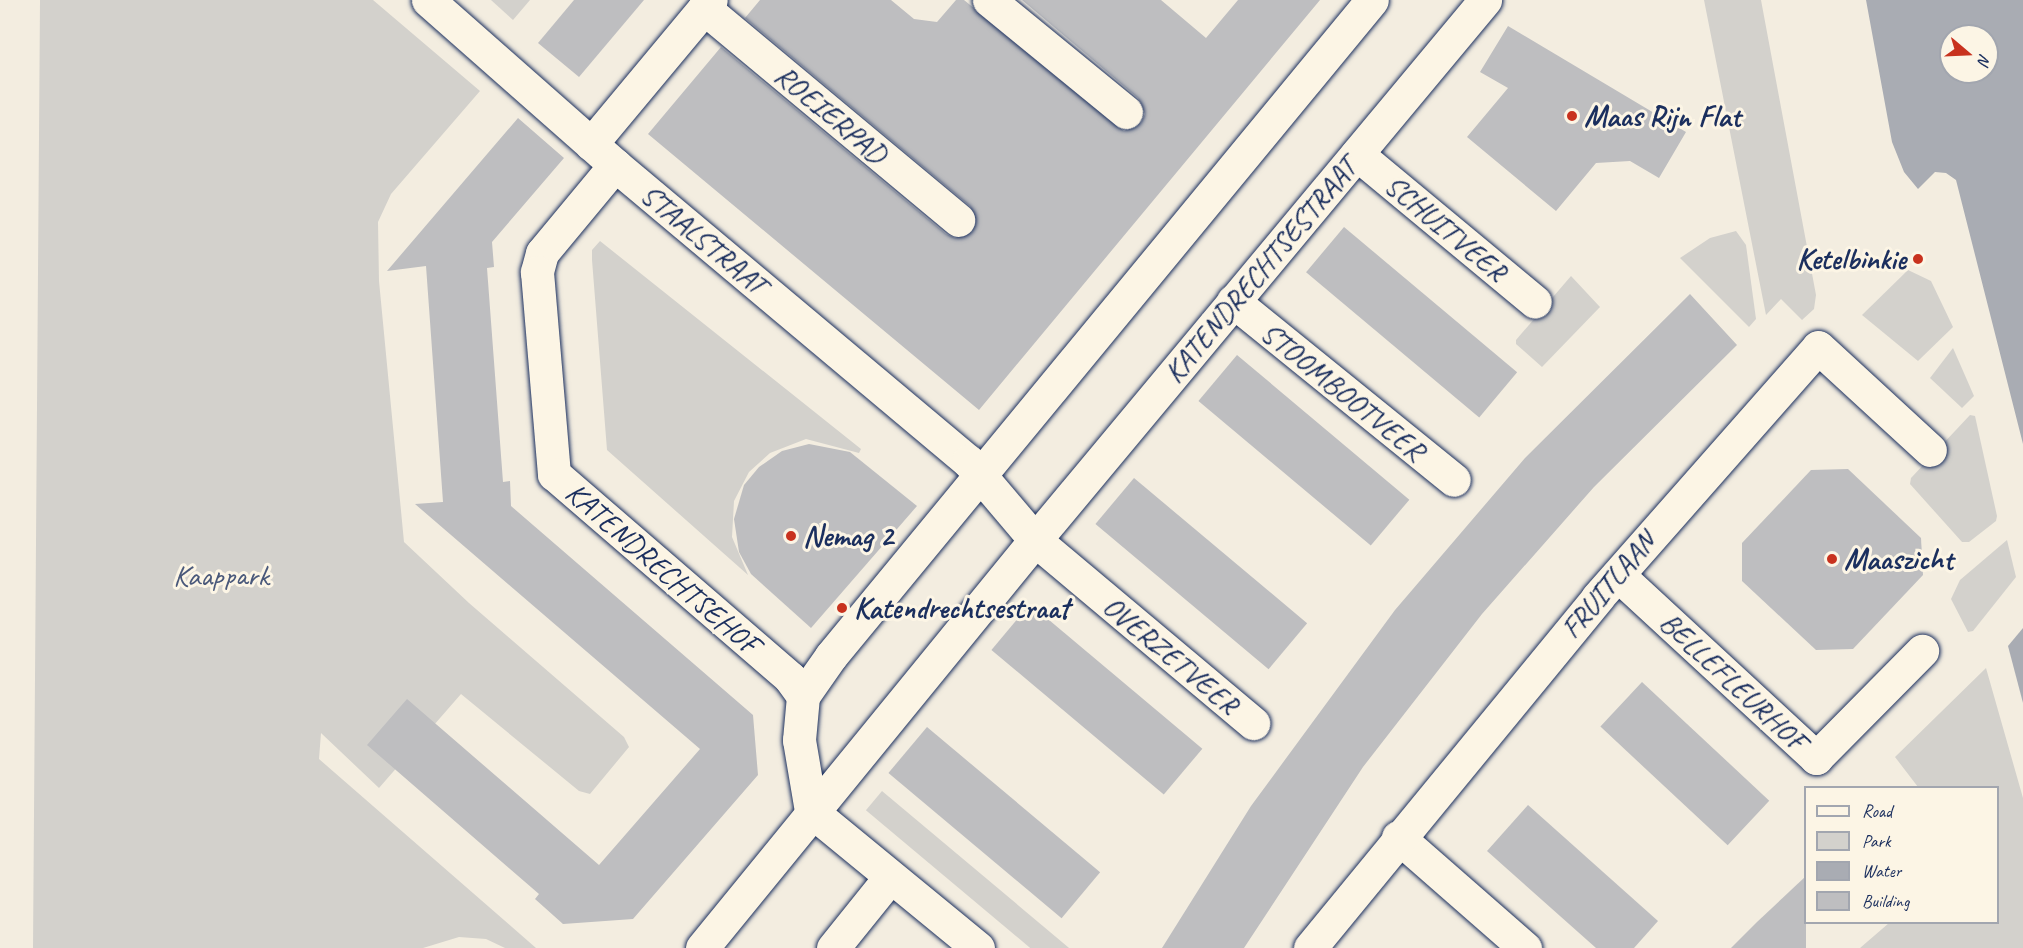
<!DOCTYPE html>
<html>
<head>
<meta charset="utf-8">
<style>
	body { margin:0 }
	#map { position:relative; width:2023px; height:948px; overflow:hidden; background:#f3ede0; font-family:Caveat,sans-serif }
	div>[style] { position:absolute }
	.green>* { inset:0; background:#d3d1cc; transform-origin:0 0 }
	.water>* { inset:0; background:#a9acb3 }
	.building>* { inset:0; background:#bebec0; transform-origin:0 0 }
	.roads { filter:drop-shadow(0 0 2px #1b2f5e) drop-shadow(0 0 2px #1b2f5e) }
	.minor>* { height:33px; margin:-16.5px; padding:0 16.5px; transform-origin:16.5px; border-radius:16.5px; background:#fcf5e5 }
	.dots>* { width:16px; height:16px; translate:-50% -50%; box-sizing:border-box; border:3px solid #fcf5e5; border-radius:50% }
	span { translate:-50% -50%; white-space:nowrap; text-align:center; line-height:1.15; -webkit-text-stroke:6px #fcf5e5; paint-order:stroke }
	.street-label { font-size:30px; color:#1b2f5e }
	.poi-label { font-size:30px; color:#1b2f5e; font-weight:700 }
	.left { translate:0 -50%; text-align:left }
	.right { translate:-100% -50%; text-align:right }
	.park-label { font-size:30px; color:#49587a }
	.legend { position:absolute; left:1804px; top:786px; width:195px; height:138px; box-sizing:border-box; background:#fcf5e5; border:2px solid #a2a6af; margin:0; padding:8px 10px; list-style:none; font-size:18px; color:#1b2f5e }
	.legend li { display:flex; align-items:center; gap:12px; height:30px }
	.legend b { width:30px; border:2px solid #a2a6af }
	.north { position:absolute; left:1939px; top:24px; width:60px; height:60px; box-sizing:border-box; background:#fcf5e5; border:2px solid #a2a6af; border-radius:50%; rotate:109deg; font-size:16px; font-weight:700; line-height:24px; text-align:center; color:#1b2f5e }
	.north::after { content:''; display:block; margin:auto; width:21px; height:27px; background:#c8321e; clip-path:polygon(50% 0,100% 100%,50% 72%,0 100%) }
</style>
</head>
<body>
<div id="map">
	<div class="green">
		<div style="clip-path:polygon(40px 0,373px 0,480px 91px,391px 194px,378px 222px,379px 281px,404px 542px,469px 603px,624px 737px,629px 747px,590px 794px,579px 791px,461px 694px,379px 788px,321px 733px,319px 759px,536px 948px,505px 948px,486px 939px,459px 937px,423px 948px,33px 948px)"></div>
		<div style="clip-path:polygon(491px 0,530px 0,513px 20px)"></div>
		<div style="clip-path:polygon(1704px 0,1761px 0,1816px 295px,1814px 309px,1802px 320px,1781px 299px,1766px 315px)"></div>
		<div style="clip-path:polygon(1736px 231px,1746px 245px,1756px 319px,1749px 327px,1680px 258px,1710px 238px)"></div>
		<div style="clip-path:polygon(600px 241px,861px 449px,859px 453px,806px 439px,770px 453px,749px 472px,734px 501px,732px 537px,748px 575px,607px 450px,592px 260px,592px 250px)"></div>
		<div style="clip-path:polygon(1908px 270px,1931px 281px,1953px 327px,1918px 361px,1862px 315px)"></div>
		<div style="clip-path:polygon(1571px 276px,1600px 307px,1542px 367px,1516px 344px,1516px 340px)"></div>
		<div style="clip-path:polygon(1953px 348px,1974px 396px,1962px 408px,1930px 378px)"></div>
		<div style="clip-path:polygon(1970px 415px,1975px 416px,1997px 516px,1996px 521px,1969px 542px,1962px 542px,1910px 484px,1911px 478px)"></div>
		<div style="clip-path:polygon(2007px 540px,2016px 577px,1973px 631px,1968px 632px,1951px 599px,1960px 580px)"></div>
		<div style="clip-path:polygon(1986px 668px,2023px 798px,2023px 948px,1860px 948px,1889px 923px,1998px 922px,1998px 788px,1918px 787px,1895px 757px)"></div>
		<div style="left:882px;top:791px;width:246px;height:25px;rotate:40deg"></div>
	</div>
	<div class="water">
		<div style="clip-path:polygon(evenodd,1866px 0,2023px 0,2023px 444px,1956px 180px,1946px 173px,1935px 172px,1918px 189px,1904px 172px,1892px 142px,1866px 0,1951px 36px,1987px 36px,1987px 72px,1951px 72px,1951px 36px)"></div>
		<div style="clip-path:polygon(2023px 628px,2023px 703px,2008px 646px)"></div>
	</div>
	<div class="building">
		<div style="clip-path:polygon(574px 0,644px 0,579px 77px,538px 43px)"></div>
		<div style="clip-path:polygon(760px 0,891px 0,914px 19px,937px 22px,956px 0,964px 0,1124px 131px,1141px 123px,1145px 114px,1138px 98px,1022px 0,1161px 0,1206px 38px,1238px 0,1320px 0,979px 410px,648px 134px,721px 47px,946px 234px,955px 238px,972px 232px,976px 223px,970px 206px,745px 18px)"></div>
		<div style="clip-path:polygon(1508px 26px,1686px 132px,1659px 178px,1630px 161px,1596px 163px,1556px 211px,1467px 137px,1508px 88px,1480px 72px)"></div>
		<div style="clip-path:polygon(518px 118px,564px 158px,492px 242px,494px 267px,487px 268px,503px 482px,510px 481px,511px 506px,753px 715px,758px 775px,633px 919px,563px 924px,535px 899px,539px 894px,367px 745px,407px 699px,599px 865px,700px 749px,415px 504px,443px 502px,426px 266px,387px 271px)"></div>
		<div style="left:1344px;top:227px;width:226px;height:59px;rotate:40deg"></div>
		<div style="clip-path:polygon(1690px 294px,1737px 345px,1594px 487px,1482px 614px,1363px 767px,1244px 948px,1162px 948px,1251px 806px,1395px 610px,1525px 458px)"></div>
		<div style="left:1237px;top:355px;width:225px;height:60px;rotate:40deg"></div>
		<div style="clip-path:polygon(809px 444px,850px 452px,917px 506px,811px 628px,751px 574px,739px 552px,734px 519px,744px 485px,759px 467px,782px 451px)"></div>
		<div style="clip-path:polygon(1848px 469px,1921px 538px,1923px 575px,1853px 649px,1816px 650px,1742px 581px,1742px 543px,1811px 470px)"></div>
		<div style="left:1134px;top:478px;width:226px;height:60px;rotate:40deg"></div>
		<div style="left:1030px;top:604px;width:225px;height:60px;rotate:40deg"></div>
		<div style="left:1642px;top:682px;width:174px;height:61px;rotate:43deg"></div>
		<div style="left:927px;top:727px;width:226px;height:60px;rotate:40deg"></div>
		<div style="clip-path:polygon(1528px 805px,1658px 921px,1634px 948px,1596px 948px,1487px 851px)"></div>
		<div style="clip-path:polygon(1806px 876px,1806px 948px,1731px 948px,1757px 922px)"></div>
	</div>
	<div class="roads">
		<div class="minor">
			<div style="left:428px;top:0;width:249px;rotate:41.4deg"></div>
			<div style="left:615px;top:165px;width:461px;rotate:40deg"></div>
			<div style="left:968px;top:461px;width:104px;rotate:49.7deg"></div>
			<div style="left:1035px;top:540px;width:285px;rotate:40deg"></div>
			<div style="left:989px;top:0;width:177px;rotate:39.3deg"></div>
			<div style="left:704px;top:8px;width:331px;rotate:39.8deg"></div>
			<div style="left:591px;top:144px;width:187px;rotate:-50.2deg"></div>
			<div style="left:1357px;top:154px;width:231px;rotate:39.7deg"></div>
			<div style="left:615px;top:165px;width:114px;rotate:129.7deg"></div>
			<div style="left:542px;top:253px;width:20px;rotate:105deg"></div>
			<div style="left:537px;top:272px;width:203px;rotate:85.2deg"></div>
			<div style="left:554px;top:474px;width:312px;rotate:40.8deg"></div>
			<div style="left:790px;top:678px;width:22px;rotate:54deg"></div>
			<div style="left:1233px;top:301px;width:284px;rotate:39deg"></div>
			<div style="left:1618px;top:575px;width:270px;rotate:42.7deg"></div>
			<div style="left:1816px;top:758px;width:151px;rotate:-45.3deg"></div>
			<div style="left:1398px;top:837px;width:169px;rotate:41.2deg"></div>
			<div style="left:702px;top:948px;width:527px;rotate:-50.78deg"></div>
			<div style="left:1035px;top:540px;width:703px;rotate:-50.19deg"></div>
			<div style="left:833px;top:948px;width:91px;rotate:-51.2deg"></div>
			<div style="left:978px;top:948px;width:216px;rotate:-140.6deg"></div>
			<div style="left:811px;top:811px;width:72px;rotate:-99.6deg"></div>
			<div style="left:799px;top:740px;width:44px;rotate:-84.8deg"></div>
			<div style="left:803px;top:696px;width:49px;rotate:-55deg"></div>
			<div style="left:831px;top:656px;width:850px;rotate:-50.49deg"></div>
			<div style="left:1310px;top:948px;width:453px;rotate:-50.6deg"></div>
			<div style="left:1597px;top:598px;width:334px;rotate:-48.6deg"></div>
			<div style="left:1818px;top:347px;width:152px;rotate:42.6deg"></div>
		</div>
	</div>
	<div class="dots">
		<div style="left:1572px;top:116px;background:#c8321e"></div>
		<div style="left:1918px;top:259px;background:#c8321e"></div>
		<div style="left:791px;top:536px;background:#c8321e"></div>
		<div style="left:1832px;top:559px;background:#c8321e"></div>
		<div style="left:842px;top:608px;background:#c8321e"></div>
	</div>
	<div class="street-label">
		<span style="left:831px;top:114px;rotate:40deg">ROEIERPAD</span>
		<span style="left:1446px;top:228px;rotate:40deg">SCHUITVEER</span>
		<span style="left:704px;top:239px;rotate:40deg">STAALSTRAAT</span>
		<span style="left:1260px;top:270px;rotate:-50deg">KATENDRECHTSESTRAAT</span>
		<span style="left:1343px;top:391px;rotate:39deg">STOOMBOOTVEER</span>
		<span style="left:662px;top:568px;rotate:41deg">KATENDRECHTSEHOF</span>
		<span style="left:1608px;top:585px;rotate:-50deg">FRUITLAAN</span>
		<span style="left:1171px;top:655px;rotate:40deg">OVERZETVEER</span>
		<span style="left:1733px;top:681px;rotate:43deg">BELLEFLEURHOF</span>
	</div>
	<div class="poi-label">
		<span class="left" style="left:1584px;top:116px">Maas Rijn Flat</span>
		<span class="right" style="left:1906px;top:259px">Ketelbinkie</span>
		<span class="left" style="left:803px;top:536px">Nemag 2</span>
		<span class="left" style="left:1844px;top:559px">Maaszicht</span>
		<span class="left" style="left:854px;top:608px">Katendrechtsestraat</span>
	</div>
	<div class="park-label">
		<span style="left:221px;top:575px">Kaappark</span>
	</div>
	<ul class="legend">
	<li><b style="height:8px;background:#fcf5e5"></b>Road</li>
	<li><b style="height:16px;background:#d3d1cc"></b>Park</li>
	<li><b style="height:16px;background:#a9acb3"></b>Water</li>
	<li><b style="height:16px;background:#bebec0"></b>Building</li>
	</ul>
	<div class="north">N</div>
</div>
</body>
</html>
